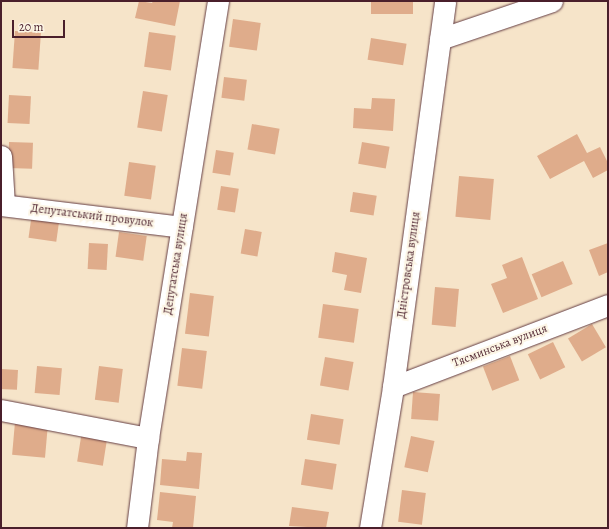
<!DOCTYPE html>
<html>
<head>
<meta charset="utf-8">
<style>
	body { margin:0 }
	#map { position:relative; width:609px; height:529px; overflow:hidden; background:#f6e4c9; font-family:Alegreya,serif }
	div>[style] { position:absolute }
	.building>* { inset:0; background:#dfac8b; transform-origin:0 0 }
	.roads { filter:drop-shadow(0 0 1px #643d43) drop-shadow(0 0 1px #643d43) }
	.minor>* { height:21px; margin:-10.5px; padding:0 10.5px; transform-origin:10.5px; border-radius:10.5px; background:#fff }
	span { translate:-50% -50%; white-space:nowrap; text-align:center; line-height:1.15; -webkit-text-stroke:4px #fcf5e5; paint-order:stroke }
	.street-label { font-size:12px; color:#4a1f2b }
	.frame { position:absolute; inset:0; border:2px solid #4a1f2b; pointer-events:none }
	.scale { position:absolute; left:12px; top:20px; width:53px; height:18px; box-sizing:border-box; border:2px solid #4a1f2b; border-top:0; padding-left:5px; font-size:12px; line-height:14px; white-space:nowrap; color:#4a1f2b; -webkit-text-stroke:3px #fcf5e5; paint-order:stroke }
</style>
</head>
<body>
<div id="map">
	<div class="building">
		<div style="clip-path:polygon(139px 1px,152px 3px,153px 1px,180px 1px,175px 26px,135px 18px)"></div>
		<div style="left:371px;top:1px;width:42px;height:13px"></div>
		<div style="left:233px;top:19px;width:28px;height:28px;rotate:8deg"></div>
		<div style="left:15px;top:31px;width:26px;height:37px;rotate:4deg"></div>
		<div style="left:149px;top:32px;width:27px;height:35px;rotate:8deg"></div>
		<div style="left:371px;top:38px;width:36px;height:22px;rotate:9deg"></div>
		<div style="left:224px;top:77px;width:23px;height:21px;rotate:7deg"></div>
		<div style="left:143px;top:91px;width:25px;height:37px;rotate:9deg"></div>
		<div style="left:9px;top:95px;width:22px;height:28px;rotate:3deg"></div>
		<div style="clip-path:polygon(372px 98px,395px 99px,393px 131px,353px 128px,354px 108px,371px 109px)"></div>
		<div style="left:252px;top:124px;width:28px;height:26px;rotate:10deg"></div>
		<div style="clip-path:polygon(577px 134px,587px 153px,600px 147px,608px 163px,608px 170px,593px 178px,584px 161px,550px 179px,537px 156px)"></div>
		<div style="left:9px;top:142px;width:24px;height:26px;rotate:2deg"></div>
		<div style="left:362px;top:142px;width:28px;height:22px;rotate:10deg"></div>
		<div style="left:216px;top:150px;width:18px;height:23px;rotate:9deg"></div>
		<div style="left:129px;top:162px;width:27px;height:34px;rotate:8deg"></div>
		<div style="left:459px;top:176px;width:35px;height:41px;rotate:5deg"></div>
		<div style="left:221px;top:186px;width:18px;height:24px;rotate:9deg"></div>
		<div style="left:353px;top:192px;width:24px;height:20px;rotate:9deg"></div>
		<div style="left:32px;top:213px;width:28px;height:25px;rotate:8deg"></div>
		<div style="left:245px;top:229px;width:17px;height:25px;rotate:10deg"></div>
		<div style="left:119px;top:232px;width:28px;height:25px;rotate:8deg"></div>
		<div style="left:89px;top:243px;width:19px;height:26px;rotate:3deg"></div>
		<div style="clip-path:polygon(608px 243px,608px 272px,599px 276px,589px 250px)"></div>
		<div style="clip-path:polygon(335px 252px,367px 258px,361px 293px,344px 290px,347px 275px,332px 272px)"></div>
		<div style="clip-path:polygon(522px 257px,538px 299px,503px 313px,491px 284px,507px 278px,502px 265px)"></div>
		<div style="left:563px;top:261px;width:25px;height:34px;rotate:67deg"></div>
		<div style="left:435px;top:287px;width:24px;height:38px;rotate:5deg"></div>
		<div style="left:190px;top:293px;width:24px;height:41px;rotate:7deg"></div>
		<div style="left:323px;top:304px;width:36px;height:34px;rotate:8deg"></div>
		<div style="left:592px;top:324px;width:27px;height:28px;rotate:59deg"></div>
		<div style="left:553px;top:342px;width:28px;height:28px;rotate:64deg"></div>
		<div style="left:182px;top:348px;width:25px;height:38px;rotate:7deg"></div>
		<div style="left:510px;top:356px;width:26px;height:29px;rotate:69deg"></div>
		<div style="left:325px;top:357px;width:29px;height:29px;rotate:10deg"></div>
		<div style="left:37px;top:366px;width:25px;height:27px;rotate:5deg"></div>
		<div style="left:99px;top:366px;width:24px;height:34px;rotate:7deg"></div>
		<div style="left:1px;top:369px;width:17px;height:20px;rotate:3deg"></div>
		<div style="left:413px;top:392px;width:27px;height:27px;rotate:4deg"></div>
		<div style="left:311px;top:414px;width:33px;height:26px;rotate:9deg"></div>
		<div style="left:15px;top:422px;width:33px;height:33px;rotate:5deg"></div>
		<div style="left:82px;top:431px;width:26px;height:31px;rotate:9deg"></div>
		<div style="left:411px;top:436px;width:24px;height:32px;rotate:12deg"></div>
		<div style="clip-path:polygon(187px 452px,202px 453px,199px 489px,160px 485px,162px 459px,186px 461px)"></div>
		<div style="left:305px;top:459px;width:32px;height:26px;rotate:9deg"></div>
		<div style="left:402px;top:490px;width:24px;height:32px;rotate:7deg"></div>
		<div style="clip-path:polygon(160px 492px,196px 496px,193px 528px,172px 528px,173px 522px,157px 520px)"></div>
		<div style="clip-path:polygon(292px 507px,329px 512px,326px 528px,289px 526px)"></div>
	</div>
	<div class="roads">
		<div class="minor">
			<div style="left:440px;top:39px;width:118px;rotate:-18.7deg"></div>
			<div style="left:1px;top:156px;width:49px;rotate:86.5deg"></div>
			<div style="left:1px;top:205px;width:182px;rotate:6.9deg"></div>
			<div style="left:393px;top:387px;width:230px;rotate:-20.9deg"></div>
			<div style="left:1px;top:410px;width:150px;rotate:10.8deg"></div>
			<div style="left:137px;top:528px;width:91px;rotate:-83deg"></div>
			<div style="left:148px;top:438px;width:443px;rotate:-80.9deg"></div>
			<div style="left:370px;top:528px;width:143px;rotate:-80.7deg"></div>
			<div style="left:393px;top:387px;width:389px;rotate:-82.3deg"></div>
		</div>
	</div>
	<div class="street-label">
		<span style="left:92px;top:216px;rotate:7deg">Депутатський провулок</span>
		<span style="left:176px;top:264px;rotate:-81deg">Депутатська вулиця</span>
		<span style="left:409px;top:265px;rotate:-82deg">Дністровська вулиця</span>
		<span style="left:500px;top:346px;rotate:-21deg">Тясминська вулиця</span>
	</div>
	<div class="frame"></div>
	<div class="scale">20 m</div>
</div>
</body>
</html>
